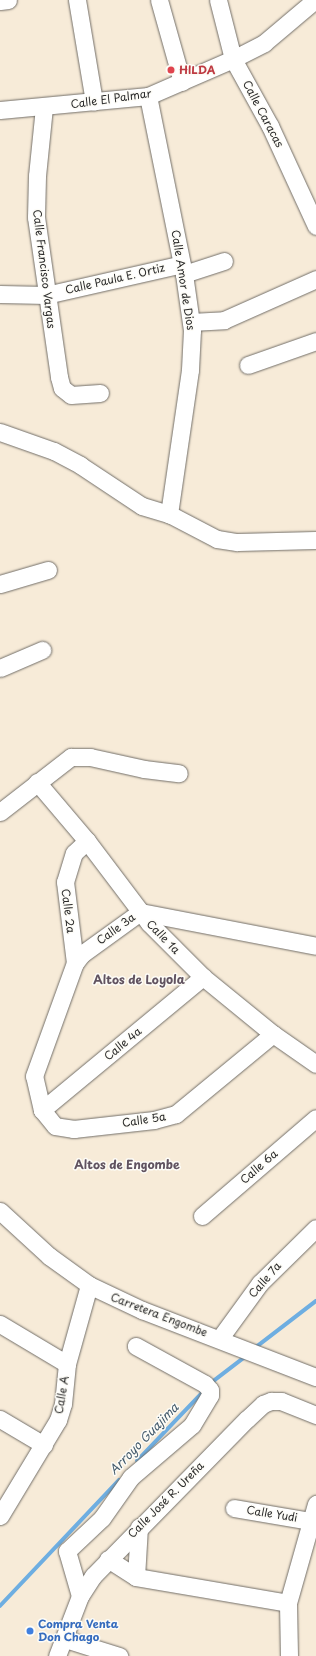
<!DOCTYPE html>
<html>
<head>
<meta charset="utf-8">
<style>
	body { margin:0 }
	#map { position:relative; width:316px; height:1656px; overflow:hidden; background:#f7ebd8; font-family:"Playpen Sans",sans-serif }
	div>[style] { position:absolute }
	.stream>* { height:3.5px; margin:-1.75px; padding:0 1.75px; transform-origin:1.75px; border-radius:1.75px; background:#6eaee1 }
	.roads { filter:drop-shadow(0 0 1px #726e68) drop-shadow(0 0 1px #726e68) }
	.minor>* { height:17px; margin:-8.5px; padding:0 8.5px; transform-origin:8.5px; border-radius:8.5px; background:#fff }
	.dots>* { width:11px; height:11px; translate:-50% -50%; box-sizing:border-box; border:2px solid #fdfcf7; border-radius:50% }
	span { translate:-50% -50%; white-space:nowrap; text-align:center; line-height:1.15; -webkit-text-stroke:3px #fdfcf7; paint-order:stroke }
	.health-label { font-size:11px; color:#be3a42; font-weight:700 }
	.left { translate:0 -50%; text-align:left }
	.street-label { font-size:11px; color:#2b2b2b }
	.shop-label { font-size:11px; color:#366cbe; font-weight:700 }
	.neighbourhood-label { font-size:12px; color:#615360; font-weight:700 }
	.water-label { font-size:12px; color:#42596b; font-style:italic }
</style>
</head>
<body>
<div id="map">
	<div class="stream">
		<div style="left:255px;top:1348px;width:77px;rotate:-37.6deg"></div>
		<div style="left:211px;top:1383px;width:44px;rotate:-37.6deg"></div>
		<div style="left:137px;top:1461px;width:95px;rotate:-46.3deg"></div>
		<div style="left:0;top:1606px;width:173px;rotate:-46.6deg"></div>
	</div>
	<div class="roads">
		<div class="minor">
			<div style="left:77px;top:0;width:103px;rotate:80.5deg"></div>
			<div style="left:159px;top:0;width:85px;rotate:74.3deg"></div>
			<div style="left:218px;top:0;width:61px;rotate:75.7deg"></div>
			<div style="left:233px;top:59px;width:77px;rotate:61.1deg"></div>
			<div style="left:270px;top:126px;width:110px;rotate:65.3deg"></div>
			<div style="left:0;top:1px;width:8px;rotate:-7deg"></div>
			<div style="left:148px;top:96px;width:182px;rotate:78.6deg"></div>
			<div style="left:184px;top:274px;width:57px;rotate:81.9deg"></div>
			<div style="left:192px;top:330px;width:40px;rotate:92.9deg"></div>
			<div style="left:190px;top:370px;width:146px;rotate:98.3deg"></div>
			<div style="left:44px;top:107px;width:69px;rotate:95.8deg"></div>
			<div style="left:37px;top:176px;width:41px;rotate:91.4deg"></div>
			<div style="left:36px;top:217px;width:162px;rotate:81.8deg"></div>
			<div style="left:59px;top:377px;width:11px;rotate:75deg"></div>
			<div style="left:62px;top:388px;width:11px;rotate:38deg"></div>
			<div style="left:71px;top:395px;width:29px;rotate:-4deg"></div>
			<div style="left:0;top:110px;width:149px;rotate:-5.4deg"></div>
			<div style="left:148px;top:96px;width:93px;rotate:-23.5deg"></div>
			<div style="left:233px;top:59px;width:35px;rotate:-27deg"></div>
			<div style="left:264px;top:43px;width:67px;rotate:-40.1deg"></div>
			<div style="left:184px;top:274px;width:42px;rotate:-18deg"></div>
			<div style="left:0;top:294px;width:46px;rotate:1.2deg"></div>
			<div style="left:46px;top:295px;width:139px;rotate:-12.8deg"></div>
			<div style="left:191px;top:322px;width:33px;rotate:-3deg"></div>
			<div style="left:224px;top:320px;width:101px;rotate:-24deg"></div>
			<div style="left:248px;top:365px;width:72px;rotate:-19.4deg"></div>
			<div style="left:0;top:432px;width:57px;rotate:19.4deg"></div>
			<div style="left:54px;top:451px;width:30px;rotate:28deg"></div>
			<div style="left:80px;top:465px;width:74px;rotate:33.5deg"></div>
			<div style="left:142px;top:506px;width:28px;rotate:17deg"></div>
			<div style="left:169px;top:514px;width:54px;rotate:27.5deg"></div>
			<div style="left:217px;top:539px;width:20px;rotate:9deg"></div>
			<div style="left:237px;top:542px;width:79px;rotate:-1.5deg"></div>
			<div style="left:0;top:584px;width:50px;rotate:-16.3deg"></div>
			<div style="left:0;top:668px;width:46px;rotate:-23.2deg"></div>
			<div style="left:37px;top:782px;width:77px;rotate:49.7deg"></div>
			<div style="left:87px;top:841px;width:103px;rotate:52.9deg"></div>
			<div style="left:149px;top:923px;width:76px;rotate:45deg"></div>
			<div style="left:203px;top:977px;width:90px;rotate:39.2deg"></div>
			<div style="left:273px;top:1034px;width:52px;rotate:34.9deg"></div>
			<div style="left:0;top:812px;width:90px;rotate:-37.8deg"></div>
			<div style="left:71px;top:757px;width:19px"></div>
			<div style="left:90px;top:757px;width:55px;rotate:12.5deg"></div>
			<div style="left:144px;top:769px;width:35px;rotate:7deg"></div>
			<div style="left:75px;top:963px;width:82px;rotate:-97deg"></div>
			<div style="left:65px;top:882px;width:30px;rotate:-73deg"></div>
			<div style="left:74px;top:853px;width:18px;rotate:-43deg"></div>
			<div style="left:273px;top:1034px;width:126px;rotate:140.5deg"></div>
			<div style="left:176px;top:1114px;width:23px;rotate:165deg"></div>
			<div style="left:154px;top:1120px;width:81px;rotate:173.6deg"></div>
			<div style="left:74px;top:1129px;width:19px;rotate:-171deg"></div>
			<div style="left:55px;top:1126px;width:21px;rotate:-129deg"></div>
			<div style="left:42px;top:1110px;width:35px;rotate:-103deg"></div>
			<div style="left:34px;top:1076px;width:120px;rotate:-70.1deg"></div>
			<div style="left:75px;top:963px;width:11px;rotate:-52deg"></div>
			<div style="left:82px;top:954px;width:72px;rotate:-35.9deg"></div>
			<div style="left:140px;top:912px;width:179px;rotate:10.9deg"></div>
			<div style="left:42px;top:1110px;width:209px;rotate:-39.6deg"></div>
			<div style="left:0;top:1211px;width:67px;rotate:42.6deg"></div>
			<div style="left:49px;top:1256px;width:49px;rotate:35.9deg"></div>
			<div style="left:89px;top:1285px;width:59px;rotate:25.3deg"></div>
			<div style="left:142px;top:1310px;width:186px;rotate:21.1deg"></div>
			<div style="left:202px;top:1216px;width:150px;rotate:-40.7deg"></div>
			<div style="left:0;top:1324px;width:78px;rotate:30.8deg"></div>
			<div style="left:220px;top:1338px;width:68px;rotate:-54deg"></div>
			<div style="left:260px;top:1283px;width:78px;rotate:-44.5deg"></div>
			<div style="left:0;top:1419px;width:51px;rotate:30.6deg"></div>
			<div style="left:234px;top:1508px;width:77px;rotate:9.7deg"></div>
			<div style="left:0;top:1516px;width:112px;rotate:-58.9deg"></div>
			<div style="left:58px;top:1420px;width:17px;rotate:-73deg"></div>
			<div style="left:63px;top:1404px;width:40px;rotate:-84.3deg"></div>
			<div style="left:67px;top:1364px;width:82px;rotate:-74.4deg"></div>
			<div style="left:108px;top:1559px;width:33px;rotate:33deg"></div>
			<div style="left:136px;top:1577px;width:154px;rotate:9.7deg"></div>
			<div style="left:136px;top:1577px;width:50px;rotate:-86.6deg"></div>
			<div style="left:80px;top:1596px;width:47px;rotate:-106.1deg"></div>
			<div style="left:67px;top:1551px;width:48px;rotate:-43.3deg"></div>
			<div style="left:102px;top:1518px;width:50px;rotate:-54.7deg"></div>
			<div style="left:131px;top:1477px;width:80px;rotate:-40.4deg"></div>
			<div style="left:192px;top:1425px;width:35px;rotate:-59deg"></div>
			<div style="left:210px;top:1395px;width:5px;rotate:-90deg"></div>
			<div style="left:210px;top:1390px;width:8px;rotate:-130deg"></div>
			<div style="left:205px;top:1384px;width:79px;rotate:-151.2deg"></div>
			<div style="left:65px;top:1639px;width:57px;rotate:17.5deg"></div>
			<div style="left:57px;top:1656px;width:64px;rotate:-69deg"></div>
			<div style="left:80px;top:1596px;width:24px;rotate:-57deg"></div>
			<div style="left:93px;top:1576px;width:220px;rotate:-45.6deg"></div>
			<div style="left:247px;top:1419px;width:22px;rotate:-43deg"></div>
			<div style="left:263px;top:1404px;width:9px;rotate:-21deg"></div>
			<div style="left:271px;top:1401px;width:10px"></div>
			<div style="left:281px;top:1401px;width:38px;rotate:22deg"></div>
			<div style="left:289px;top:1656px;width:53px;rotate:-91.1deg"></div>
			<div style="left:288px;top:1603px;width:103px;rotate:-74.2deg"></div>
		</div>
	</div>
	<div class="dots">
		<div style="left:171px;top:70px;background:#e0444e"></div>
		<div style="left:30px;top:1631px;background:#3f7fe0"></div>
	</div>
	<div class="health-label">
		<span class="left" style="left:179px;top:70px">HILDA</span>
	</div>
	<div class="street-label">
		<span style="left:111px;top:99px;rotate:-8deg">Calle El Palmar</span>
		<span style="left:263px;top:114px;rotate:62deg">Calle Caracas</span>
		<span style="left:44px;top:269px;rotate:83deg">Calle Francisco Vargas</span>
		<span style="left:115px;top:279px;rotate:-13deg">Calle Paula E. Ortiz</span>
		<span style="left:183px;top:280px;rotate:81deg">Calle Amor de Dios</span>
		<span style="left:68px;top:911px;rotate:83deg">Calle 2a</span>
		<span style="left:116px;top:929px;rotate:-36deg">Calle 3a</span>
		<span style="left:163px;top:937px;rotate:46deg">Calle 1a</span>
		<span style="left:123px;top:1044px;rotate:-40deg">Calle 4a</span>
		<span style="left:144px;top:1120px;rotate:-9deg">Calle 5a</span>
		<span style="left:259px;top:1167px;rotate:-41deg">Calle 6a</span>
		<span style="left:265px;top:1280px;rotate:-49deg">Calle 7a</span>
		<span style="left:159px;top:1315px;rotate:21deg">Carretera Engombe</span>
		<span style="left:62px;top:1395px;rotate:-80deg">Calle A</span>
		<span style="left:166px;top:1500px;rotate:-45deg">Calle José R. Ureña</span>
		<span style="left:272px;top:1514px;rotate:9deg">Calle Yudi</span>
	</div>
	<div class="shop-label">
		<span class="left" style="left:38px;top:1631px">Compra Venta<br>Don Chago</span>
	</div>
	<div class="neighbourhood-label">
		<span style="left:139px;top:980px">Altos de Loyola</span>
		<span style="left:127px;top:1165px">Altos de Engombe</span>
	</div>
	<div class="water-label">
		<span style="left:144px;top:1439px;rotate:-46deg">Arroyo Guajima</span>
	</div>
</div>
</body>
</html>
